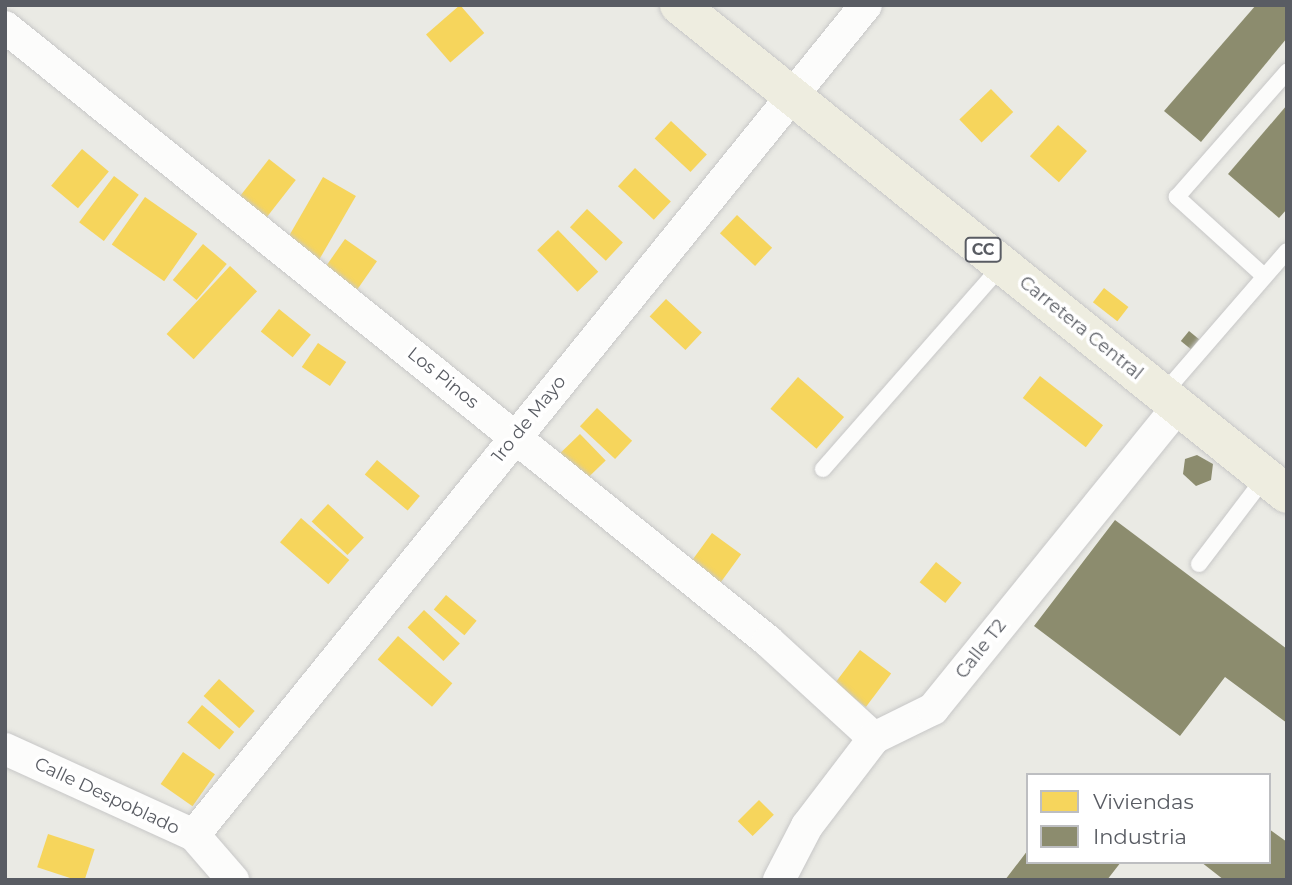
<!DOCTYPE html>
<html>
<head>
<meta charset="utf-8">
<style>
	body { margin:0 }
	#map { position:relative; width:1292px; height:885px; overflow:hidden; background:#eaeae4; font-family:Montserrat,sans-serif }
	div>[style] { position:absolute }
	.homes>* { inset:0; background:#f6d55c; transform-origin:0 0 }
	.industry>* { inset:0; background:#8c8c6e; transform-origin:0 0 }
	.roads { filter:drop-shadow(0 0 2px #c7c7c7) drop-shadow(0 0 2px #c7c7c7) }
	.lane>* { height:16px; margin:-8px; padding:0 8px; transform-origin:8px; border-radius:8px; background:#fcfcfb }
	.street>* { height:32px; margin:-16px; padding:0 16px; transform-origin:16px; border-radius:16px; background:#fcfcfb }
	.highway>* { height:38px; margin:-19px; padding:0 19px; transform-origin:19px; border-radius:19px; background:#eeede0 }
	span { translate:-50% -50%; white-space:nowrap; text-align:center; line-height:1.15; -webkit-text-stroke:7px #fff; paint-order:stroke }
	.shield-label span { padding:2px 5px; background:#fff; border:2px solid; border-radius:5px; -webkit-text-stroke-width:0 }
	.shield-label { font-size:16px; color:#595c63; font-weight:700 }
	.street-label { font-size:18px; color:#595c63 }
	.frame { position:absolute; inset:0; border:7px solid #595c63; pointer-events:none }
	.legend { position:absolute; left:1026px; top:773px; width:245px; height:91px; box-sizing:border-box; background:#fff; border:2px solid #bdbec1; margin:0; padding:9px 12px; list-style:none; font-size:21px; color:#595c63 }
	.legend li { display:flex; align-items:center; gap:14px; height:35px }
	.legend b { width:35px; border:2px solid #bdbec1 }
</style>
</head>
<body>
<div id="map">
	<div class="homes">
		<div style="left:460px;top:5px;width:37px;height:45px;rotate:49deg"></div>
		<div style="left:991px;top:89px;width:32px;height:44px;rotate:46deg"></div>
		<div style="left:671px;top:121px;width:49px;height:24px;rotate:43deg"></div>
		<div style="left:1058px;top:125px;width:39px;height:42px;rotate:42deg"></div>
		<div style="left:82px;top:149px;width:35px;height:48px;rotate:40deg"></div>
		<div style="left:269px;top:159px;width:34px;height:58px;rotate:38deg"></div>
		<div style="left:635px;top:168px;width:49px;height:25px;rotate:43deg"></div>
		<div style="left:114px;top:176px;width:31px;height:58px;rotate:37deg"></div>
		<div style="left:323px;top:177px;width:38px;height:75px;rotate:30deg"></div>
		<div style="left:145px;top:197px;width:64px;height:58px;rotate:35deg"></div>
		<div style="left:587px;top:209px;width:49px;height:25px;rotate:43deg"></div>
		<div style="left:737px;top:215px;width:48px;height:25px;rotate:43deg"></div>
		<div style="left:558px;top:230px;width:58px;height:29px;rotate:46deg"></div>
		<div style="left:345px;top:239px;width:39px;height:35px;rotate:35deg"></div>
		<div style="left:203px;top:244px;width:31px;height:47px;rotate:40deg"></div>
		<div style="left:230px;top:266px;width:37px;height:93px;rotate:43deg"></div>
		<div style="left:1104px;top:288px;width:31px;height:18px;rotate:38deg"></div>
		<div style="left:666px;top:299px;width:49px;height:24px;rotate:43deg"></div>
		<div style="left:279px;top:309px;width:41px;height:29px;rotate:39deg"></div>
		<div style="left:318px;top:343px;width:34px;height:29px;rotate:34deg"></div>
		<div style="left:1040px;top:376px;width:80px;height:28px;rotate:38deg"></div>
		<div style="left:798px;top:377px;width:61px;height:42px;rotate:41deg"></div>
		<div style="left:597px;top:408px;width:48px;height:25px;rotate:43deg"></div>
		<div style="left:580px;top:434px;width:37px;height:28px;rotate:46deg"></div>
		<div style="left:377px;top:460px;width:56px;height:19px;rotate:40deg"></div>
		<div style="left:328px;top:504px;width:49px;height:24px;rotate:43deg"></div>
		<div style="left:301px;top:518px;width:64px;height:32px;rotate:41deg"></div>
		<div style="left:712px;top:533px;width:36px;height:39px;rotate:36deg"></div>
		<div style="left:936px;top:562px;width:33px;height:26px;rotate:39deg"></div>
		<div style="left:446px;top:595px;width:40px;height:19px;rotate:40deg"></div>
		<div style="left:424px;top:610px;width:49px;height:24px;rotate:43deg"></div>
		<div style="left:398px;top:636px;width:72px;height:31px;rotate:41deg"></div>
		<div style="left:860px;top:650px;width:39px;height:42px;rotate:37deg"></div>
		<div style="left:219px;top:679px;width:48px;height:23px;rotate:42deg"></div>
		<div style="left:202px;top:705px;width:42px;height:23px;rotate:40deg"></div>
		<div style="left:183px;top:752px;width:39px;height:39px;rotate:35deg"></div>
		<div style="left:759px;top:800px;width:21px;height:30px;rotate:45deg"></div>
		<div style="left:48px;top:834px;width:49px;height:35px;rotate:18deg"></div>
	</div>
	<div class="industry">
		<div style="clip-path:polygon(1256px 5px,1287px 5px,1287px 38px,1201px 142px,1164px 111px)"></div>
		<div style="clip-path:polygon(1287px 105px,1287px 209px,1279px 218px,1228px 174px)"></div>
		<div style="left:1189px;top:331px;width:13px;height:13px;rotate:39deg"></div>
		<div style="clip-path:polygon(1197px 455px,1213px 464px,1211px 480px,1196px 486px,1183px 474px,1185px 459px)"></div>
		<div style="clip-path:polygon(1115px 520px,1287px 649px,1287px 723px,1225px 677px,1180px 736px,1034px 626px)"></div>
		<div style="clip-path:polygon(1269px 829px,1287px 842px,1287px 880px,1224px 880px,1201px 862px,1269px 862px)"></div>
		<div style="clip-path:polygon(1028px 850px,1028px 862px,1121px 862px,1107px 880px,1005px 880px)"></div>
	</div>
	<div class="roads">
		<div class="lane">
			<div style="left:1264px;top:276px;width:118px;rotate:-137.8deg"></div>
			<div style="left:1177px;top:197px;width:167px;rotate:-48.7deg"></div>
			<div style="left:1163px;top:394px;width:189px;rotate:-49.1deg"></div>
			<div style="left:823px;top:469px;width:271px;rotate:-48.7deg"></div>
			<div style="left:1199px;top:564px;width:109px;rotate:-52.8deg"></div>
		</div>
		<div class="street">
			<div style="left:5px;top:27px;width:979px;rotate:38.82deg"></div>
			<div style="left:768px;top:641px;width:144px;rotate:42.5deg"></div>
			<div style="left:5px;top:749px;width:208px;rotate:24.5deg"></div>
			<div style="left:194px;top:835px;width:60px;rotate:49.1deg"></div>
			<div style="left:194px;top:835px;width:1068px;rotate:-51.01deg"></div>
			<div style="left:779px;top:880px;width:61px;rotate:-62.6deg"></div>
			<div style="left:807px;top:826px;width:111px;rotate:-52.7deg"></div>
			<div style="left:874px;top:738px;width:66px;rotate:-26.2deg"></div>
			<div style="left:933px;top:709px;width:390px;rotate:-51deg"></div>
		</div>
		<div class="highway">
			<div style="left:679px;top:5px;width:780px;rotate:38.81deg"></div>
		</div>
	</div>
	<div class="shield-label">
		<span style="left:983px;top:250px">CC</span>
	</div>
	<div class="street-label">
		<span style="left:1081px;top:328px;rotate:39deg">Carretera Central</span>
		<span style="left:443px;top:378px;rotate:39deg">Los Pinos</span>
		<span style="left:529px;top:419px;rotate:-51deg">1ro de Mayo</span>
		<span style="left:981px;top:649px;rotate:-52deg">Calle T2</span>
		<span style="left:107px;top:796px;rotate:25deg">Calle Despoblado</span>
	</div>
	<div class="frame"></div>
	<ul class="legend">
	<li><b style="height:19px;background:#f6d55c"></b>Viviendas</li>
	<li><b style="height:19px;background:#8c8c6e"></b>Industria</li>
	</ul>
</div>
</body>
</html>
